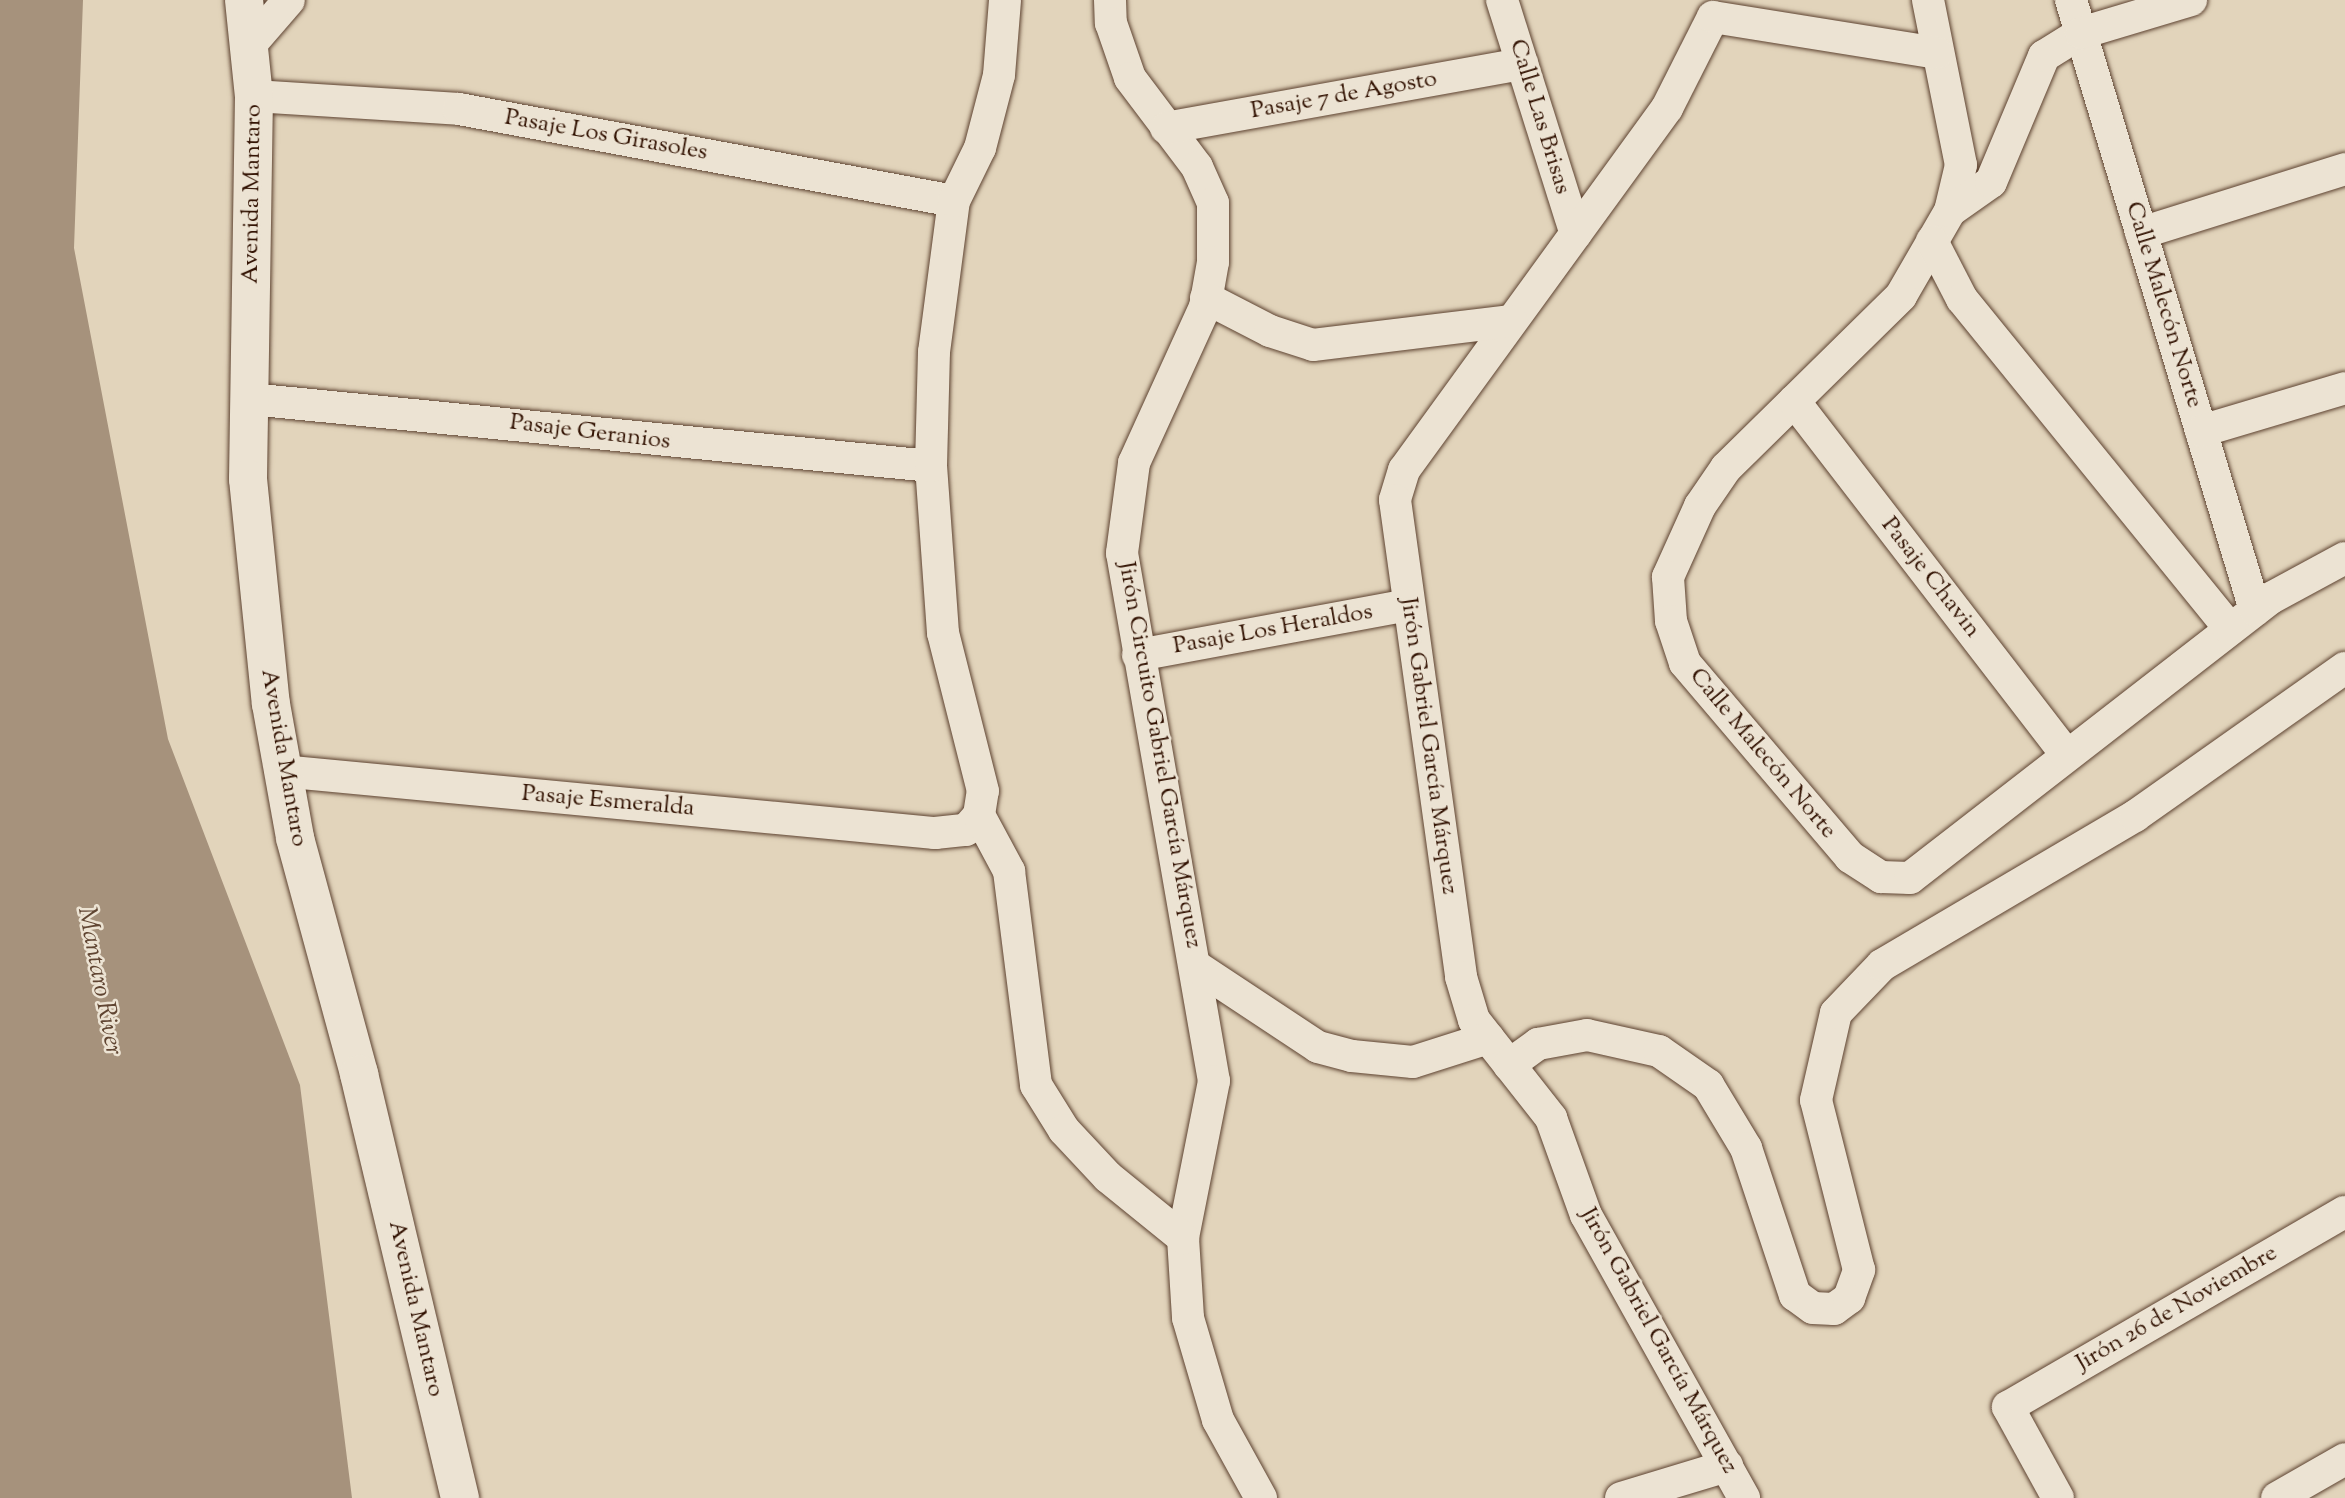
<!DOCTYPE html>
<html>
<head>
<meta charset="utf-8">
<style>
	body { margin:0 }
	#map { position:relative; width:2345px; height:1498px; overflow:hidden; background:#e2d4bb; font-family:"Sorts Mill Goudy",serif }
	div>[style] { position:absolute }
	.water>* { inset:0; background:#a6927c }
	.roads { filter:drop-shadow(0 0 2px #5d4230) drop-shadow(0 0 2px #5d4230) }
	.street>* { height:32px; margin:-16px; padding:0 16px; transform-origin:16px; border-radius:16px; background:#ece3d3 }
	.secondary>* { height:38px; margin:-19px; padding:0 19px; transform-origin:19px; border-radius:19px; background:#ece3d3 }
	span { translate:-50% -50%; white-space:nowrap; text-align:center; line-height:1.15; -webkit-text-stroke:5px #ece3d3; paint-order:stroke }
	.street-label { font-size:24px; color:#311101 }
	.water-label { font-size:26px; color:#604532; font-style:italic }
</style>
</head>
<body>
<div id="map">
	<div class="water">
		<div style="clip-path:polygon(0 0,83px 0,74px 248px,168px 739px,300px 1085px,352px 1498px,0 1498px)"></div>
	</div>
	<div class="roads">
		<div class="street">
			<div style="left:1110px;top:0;width:23px;rotate:88deg"></div>
			<div style="left:1111px;top:23px;width:58px;rotate:70.9deg"></div>
			<div style="left:1130px;top:78px;width:111px;rotate:53deg"></div>
			<div style="left:1197px;top:167px;width:39px;rotate:66deg"></div>
			<div style="left:1213px;top:203px;width:59px;rotate:90deg"></div>
			<div style="left:1213px;top:262px;width:46px;rotate:100.1deg"></div>
			<div style="left:1205px;top:307px;width:171px;rotate:114.5deg"></div>
			<div style="left:1134px;top:463px;width:91px;rotate:97.6deg"></div>
			<div style="left:1122px;top:553px;width:536px;rotate:80.12deg"></div>
			<div style="left:1214px;top:1081px;width:160px;rotate:101.2deg"></div>
			<div style="left:1183px;top:1238px;width:80px;rotate:86.4deg"></div>
			<div style="left:1188px;top:1318px;width:106px;rotate:73.6deg"></div>
			<div style="left:1218px;top:1420px;width:89px;rotate:61.1deg"></div>
			<div style="left:1502px;top:0;width:245px;rotate:72.5deg"></div>
			<div style="left:1928px;top:0;width:168px;rotate:78.7deg"></div>
			<div style="left:1961px;top:165px;width:47px;rotate:103.4deg"></div>
			<div style="left:1950px;top:211px;width:98px;rotate:120deg"></div>
			<div style="left:1901px;top:296px;width:245px;rotate:135.5deg"></div>
			<div style="left:1726px;top:468px;width:46px;rotate:124.4deg"></div>
			<div style="left:1700px;top:506px;width:78px;rotate:114.3deg"></div>
			<div style="left:1668px;top:577px;width:44px;rotate:86.1deg"></div>
			<div style="left:1671px;top:621px;width:44px;rotate:71.6deg"></div>
			<div style="left:1685px;top:663px;width:255px;rotate:49.6deg"></div>
			<div style="left:1850px;top:857px;width:37px;rotate:33deg"></div>
			<div style="left:1881px;top:877px;width:29px;rotate:2deg"></div>
			<div style="left:1910px;top:878px;width:457px;rotate:-37.8deg"></div>
			<div style="left:2271px;top:598px;width:84px;rotate:-28.4deg"></div>
			<div style="left:2071px;top:0;width:637px;rotate:73.21deg"></div>
			<div style="left:1713px;top:17px;width:102px;rotate:116.8deg"></div>
			<div style="left:1667px;top:108px;width:447px;rotate:126deg"></div>
			<div style="left:1404px;top:470px;width:31px;rotate:107deg"></div>
			<div style="left:1395px;top:500px;width:482px;rotate:82.1deg"></div>
			<div style="left:1461px;top:977px;width:45px;rotate:73.2deg"></div>
			<div style="left:1474px;top:1020px;width:125px;rotate:51.8deg"></div>
			<div style="left:1551px;top:1118px;width:103px;rotate:70.2deg"></div>
			<div style="left:1586px;top:1215px;width:324px;rotate:60.8deg"></div>
			<div style="left:1713px;top:17px;width:227px;rotate:9.1deg"></div>
			<div style="left:251px;top:44px;width:58px;rotate:-49.2deg"></div>
			<div style="left:254px;top:96px;width:205px;rotate:3.6deg"></div>
			<div style="left:459px;top:109px;width:503px;rotate:10.53deg"></div>
			<div style="left:1166px;top:128px;width:362px;rotate:-10.2deg"></div>
			<div style="left:1950px;top:211px;width:50px;rotate:-35.3deg"></div>
			<div style="left:1991px;top:182px;width:137px;rotate:-67.2deg"></div>
			<div style="left:2044px;top:56px;width:44px;rotate:-31.9deg"></div>
			<div style="left:2081px;top:33px;width:115px;rotate:-16.7deg"></div>
			<div style="left:2141px;top:233px;width:214px;rotate:-17.4deg"></div>
			<div style="left:1932px;top:241px;width:65px;rotate:62.7deg"></div>
			<div style="left:1962px;top:299px;width:425px;rotate:50.9deg"></div>
			<div style="left:1206px;top:298px;width:72px;rotate:27.3deg"></div>
			<div style="left:1270px;top:331px;width:45px;rotate:18deg"></div>
			<div style="left:1313px;top:345px;width:200px;rotate:-6.9deg"></div>
			<div style="left:250px;top:399px;width:684px;rotate:5.62deg"></div>
			<div style="left:1794px;top:401px;width:446px;rotate:52.4deg"></div>
			<div style="left:2201px;top:431px;width:150px;rotate:-16.6deg"></div>
			<div style="left:1138px;top:655px;width:274px;rotate:-10.5deg"></div>
			<div style="left:281px;top:771px;width:657px;rotate:5.42deg"></div>
			<div style="left:935px;top:833px;width:31px;rotate:-6deg"></div>
			<div style="left:966px;top:830px;width:20px;rotate:-49deg"></div>
			<div style="left:979px;top:815px;width:24px;rotate:-81deg"></div>
			<div style="left:983px;top:791px;width:163px;rotate:-104.2deg"></div>
			<div style="left:943px;top:633px;width:167px;rotate:-94.1deg"></div>
			<div style="left:931px;top:466px;width:114px;rotate:-88.5deg"></div>
			<div style="left:934px;top:352px;width:152px;rotate:-82.5deg"></div>
			<div style="left:954px;top:201px;width:59px;rotate:-63.9deg"></div>
			<div style="left:980px;top:148px;width:75px;rotate:-75.4deg"></div>
			<div style="left:999px;top:75px;width:75px;rotate:-85.4deg"></div>
			<div style="left:979px;top:815px;width:64px;rotate:61.8deg"></div>
			<div style="left:1009px;top:871px;width:216px;rotate:82.8deg"></div>
			<div style="left:1036px;top:1085px;width:53px;rotate:58.1deg"></div>
			<div style="left:1064px;top:1130px;width:64px;rotate:46.9deg"></div>
			<div style="left:1108px;top:1177px;width:97px;rotate:39.1deg"></div>
			<div style="left:1197px;top:967px;width:145px;rotate:33.5deg"></div>
			<div style="left:1318px;top:1047px;width:35px;rotate:15deg"></div>
			<div style="left:1352px;top:1056px;width:61px;rotate:5.6deg"></div>
			<div style="left:1413px;top:1062px;width:79px;rotate:-17.7deg"></div>
			<div style="left:1509px;top:1065px;width:36px;rotate:-36deg"></div>
			<div style="left:1538px;top:1044px;width:50px;rotate:-10.4deg"></div>
			<div style="left:1587px;top:1035px;width:74px;rotate:12.5deg"></div>
			<div style="left:1659px;top:1051px;width:60px;rotate:34.8deg"></div>
			<div style="left:1708px;top:1085px;width:74px;rotate:58.9deg"></div>
			<div style="left:1746px;top:1148px;width:155px;rotate:71.6deg"></div>
			<div style="left:1795px;top:1295px;width:22px;rotate:36deg"></div>
			<div style="left:1813px;top:1308px;width:21px;rotate:3deg"></div>
			<div style="left:1834px;top:1309px;width:19px;rotate:-36deg"></div>
			<div style="left:1849px;top:1298px;width:30px;rotate:-70deg"></div>
			<div style="left:1859px;top:1270px;width:175px;rotate:-104.2deg"></div>
			<div style="left:1816px;top:1100px;width:89px;rotate:-77.1deg"></div>
			<div style="left:1836px;top:1013px;width:66px;rotate:-46.2deg"></div>
			<div style="left:1882px;top:965px;width:294px;rotate:-30.5deg"></div>
			<div style="left:2135px;top:816px;width:257px;rotate:-35.2deg"></div>
			<div style="left:1621px;top:1498px;width:111px;rotate:-16.8deg"></div>
			<div style="left:2058px;top:1498px;width:104px;rotate:-118.8deg"></div>
			<div style="left:2008px;top:1407px;width:389px;rotate:-30.1deg"></div>
			<div style="left:2277px;top:1498px;width:78px;rotate:-29.8deg"></div>
		</div>
		<div class="secondary">
			<div style="left:244px;top:0;width:97px;rotate:84.1deg"></div>
			<div style="left:254px;top:96px;width:383px;rotate:90.9deg"></div>
			<div style="left:248px;top:479px;width:226px;rotate:84.2deg"></div>
			<div style="left:271px;top:704px;width:136px;rotate:79.8deg"></div>
			<div style="left:295px;top:838px;width:245px;rotate:74.8deg"></div>
			<div style="left:359px;top:1074px;width:436px;rotate:76.6deg"></div>
		</div>
	</div>
	<div class="street-label">
		<span style="left:1344px;top:96px;rotate:-10deg">Pasaje 7 de Agosto</span>
		<span style="left:1539px;top:117px;rotate:73deg">Calle Las Brisas</span>
		<span style="left:606px;top:136px;rotate:10deg">Pasaje Los Girasoles</span>
		<span style="left:253px;top:194px;rotate:-89deg">Avenida Mantaro</span>
		<span style="left:2163px;top:305px;rotate:73deg">Calle Malecón Norte</span>
		<span style="left:590px;top:433px;rotate:7deg">Pasaje Geranios</span>
		<span style="left:1930px;top:578px;rotate:52deg">Pasaje Chavin</span>
		<span style="left:1273px;top:630px;rotate:-10deg">Pasaje Los Heraldos</span>
		<span style="left:1428px;top:746px;rotate:82deg">Jirón Gabriel García Márquez</span>
		<span style="left:1762px;top:754px;rotate:50deg">Calle Malecón Norte</span>
		<span style="left:1159px;top:755px;rotate:80deg">Jirón Circuito Gabriel García Márquez</span>
		<span style="left:283px;top:758px;rotate:80deg">Avenida Mantaro</span>
		<span style="left:608px;top:802px;rotate:5deg">Pasaje Esmeralda</span>
		<span style="left:415px;top:1309px;rotate:77deg">Avenida Mantaro</span>
		<span style="left:2177px;top:1309px;rotate:-30deg">Jirón 26 de Noviembre</span>
		<span style="left:1658px;top:1341px;rotate:61deg">Jirón Gabriel García Márquez</span>
	</div>
	<div class="water-label">
		<span style="left:99px;top:981px;rotate:79deg">Mantaro River</span>
	</div>
</div>
</body>
</html>
